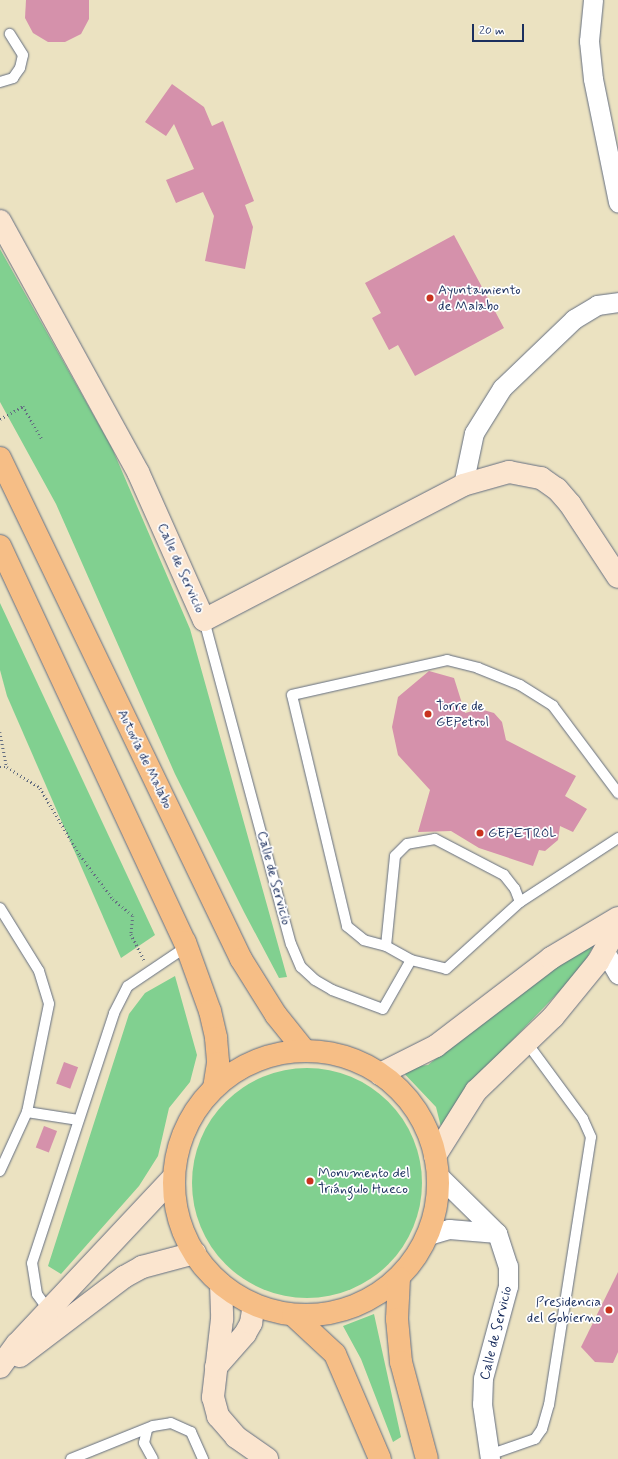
<!DOCTYPE html>
<html>
<head>
<meta charset="utf-8">
<style>
	body { margin:0 }
	#map { position:relative; width:618px; height:1459px; overflow:hidden; background:#ebe2c1; font-family:Mynerve,sans-serif }
	div>[style] { position:absolute }
	.green>* { inset:0; background:#81d090 }
	.round { border-radius:50% }
	.building>* { inset:0; background:#d591ab; transform-origin:0 0 }
	.path>* { height:2.5px; margin-top:-1.25px; transform-origin:0; background:repeating-linear-gradient(90deg,#646e81 0 1px,transparent 0 4px) }
	.roads { filter:drop-shadow(0 0 1px #646e81) drop-shadow(0 0 1px #646e81) }
	.lane>* { height:10px; margin:-5px; padding:0 5px; transform-origin:5px; border-radius:5px; background:#fff }
	.street>* { height:19px; margin:-9.5px; padding:0 9.5px; transform-origin:9.5px; border-radius:9.5px; background:#fff }
	.secondary>* { height:22px; margin:-11px; padding:0 11px; transform-origin:11px; border-radius:11px; background:#fbe5cf }
	.highway>* { height:22px; margin:-11px; padding:0 11px; transform-origin:11px; border-radius:11px; background:#f6be86 }
	.highway>.ring { margin:-11px; padding:0; box-sizing:content-box; background:none; border:22px solid #f6be86; border-radius:50% }
	.dots>* { width:11px; height:11px; translate:-50% -50%; box-sizing:border-box; border:2px solid #fff; border-radius:50% }
	span { translate:-50% -50%; white-space:nowrap; text-align:center; line-height:1.15; -webkit-text-stroke:3.5px #fff; paint-order:stroke }
	.poi-label { font-size:14px; color:#1b2f5e }
	.left { translate:0 -50%; text-align:left }
	.right { translate:-100% -50%; text-align:right }
	.street-label { font-size:14px; color:#1b2f5e }
	.scale { position:absolute; left:472px; top:24px; width:52px; height:18px; box-sizing:border-box; border:2px solid #1b2f5e; border-top:0; padding-left:5px; font-size:12px; line-height:14px; white-space:nowrap; color:#1b2f5e; -webkit-text-stroke:3px #fff; paint-order:stroke }
</style>
</head>
<body>
<div id="map">
	<div class="green">
		<div style="clip-path:polygon(0 249px,112px 448px,190px 629px,287px 977px,279px 978px,244px 912px,175px 774px,56px 504px,0 402px)"></div>
		<div style="clip-path:polygon(0 603px,155px 935px,121px 958px,7px 696px,0 670px)"></div>
		<div style="clip-path:polygon(599px 936px,580px 970px,471px 1083px,441px 1127px,436px 1107px,399px 1068px,428px 1065px,574px 947px)"></div>
		<div style="clip-path:polygon(175px 976px,197px 1055px,190px 1082px,169px 1108px,158px 1156px,139px 1186px,61px 1274px,48px 1266px,129px 1014px,145px 993px)"></div>
		<div class="round" style="left:192px;top:1068px;width:230px;height:230px"></div>
		<div style="clip-path:polygon(374px 1314px,401px 1437px,393px 1442px,361px 1359px,343px 1326px)"></div>
	</div>
	<div class="building">
		<div style="clip-path:polygon(26px 0,89px 0,89px 19px,81px 34px,65px 42px,48px 42px,33px 33px,25px 18px)"></div>
		<div style="clip-path:polygon(172px 84px,204px 107px,212px 126px,223px 121px,254px 201px,245px 205px,253px 227px,245px 269px,205px 261px,214px 216px,203px 192px,176px 203px,166px 180px,194px 169px,174px 124px,166px 136px,145px 122px)"></div>
		<div style="clip-path:polygon(454px 235px,504px 328px,415px 376px,398px 345px,389px 350px,372px 318px,381px 313px,365px 283px)"></div>
		<div style="clip-path:polygon(429px 671px,454px 678px,465px 713px,480px 709px,494px 713px,502px 722px,506px 740px,576px 776px,565px 796px,587px 809px,573px 832px,560px 826px,558px 840px,545px 851px,539px 850px,533px 866px,479px 848px,451px 831px,418px 832px,430px 790px,398px 755px,392px 727px,398px 697px)"></div>
		<div style="left:64px;top:1062px;width:15px;height:23px;rotate:20deg"></div>
		<div style="left:44px;top:1126px;width:14px;height:23px;rotate:21deg"></div>
		<div style="clip-path:polygon(618px 1272px,618px 1352px,613px 1363px,595px 1362px,581px 1347px)"></div>
	</div>
	<div class="path">
		<div style="left:0;top:419px;width:26px;rotate:-29deg"></div>
		<div style="left:23px;top:406px;width:39px;rotate:60deg"></div>
		<div style="left:0;top:732px;width:36px;rotate:79deg"></div>
		<div style="left:0;top:767px;width:7px"></div>
		<div style="left:7px;top:767px;width:39px;rotate:32deg"></div>
		<div style="left:40px;top:788px;width:78px;rotate:59.2deg"></div>
		<div style="left:80px;top:855px;width:55px;rotate:53.1deg"></div>
		<div style="left:113px;top:899px;width:26px;rotate:40deg"></div>
		<div style="left:133px;top:916px;width:18px;rotate:96deg"></div>
		<div style="left:131px;top:934px;width:29px;rotate:63deg"></div>
	</div>
	<div class="roads">
		<div class="lane">
			<div style="left:0;top:82px;width:14px;rotate:-17deg"></div>
			<div style="left:13px;top:78px;width:12px;rotate:-55deg"></div>
			<div style="left:20px;top:68px;width:13px;rotate:-77deg"></div>
			<div style="left:23px;top:55px;width:25px;rotate:-122deg"></div>
			<div style="left:204px;top:620px;width:335px;rotate:75deg"></div>
			<div style="left:291px;top:944px;width:25px;rotate:67deg"></div>
			<div style="left:301px;top:967px;width:19px;rotate:43deg"></div>
			<div style="left:315px;top:980px;width:20px;rotate:30deg"></div>
			<div style="left:332px;top:990px;width:54px;rotate:20.4deg"></div>
			<div style="left:383px;top:1009px;width:56px;rotate:-60.3deg"></div>
			<div style="left:411px;top:960px;width:36px;rotate:14deg"></div>
			<div style="left:446px;top:969px;width:100px;rotate:-42.2deg"></div>
			<div style="left:520px;top:902px;width:14px;rotate:-111deg"></div>
			<div style="left:515px;top:889px;width:18px;rotate:-128deg"></div>
			<div style="left:504px;top:875px;width:78px;rotate:-152.4deg"></div>
			<div style="left:435px;top:839px;width:28px;rotate:170deg"></div>
			<div style="left:407px;top:844px;width:17px;rotate:135deg"></div>
			<div style="left:395px;top:856px;width:90px;rotate:95.7deg"></div>
			<div style="left:386px;top:946px;width:29px;rotate:29deg"></div>
			<div style="left:520px;top:902px;width:117px;rotate:-33.1deg"></div>
			<div style="left:0;top:908px;width:74px;rotate:58.2deg"></div>
			<div style="left:39px;top:971px;width:34px;rotate:73deg"></div>
			<div style="left:49px;top:1004px;width:110px;rotate:101.5deg"></div>
			<div style="left:386px;top:946px;width:23px;rotate:-165deg"></div>
			<div style="left:364px;top:940px;width:22px;rotate:-141deg"></div>
			<div style="left:347px;top:926px;width:237px;rotate:-103.4deg"></div>
			<div style="left:292px;top:695px;width:159px;rotate:-12.7deg"></div>
			<div style="left:447px;top:660px;width:32px;rotate:14deg"></div>
			<div style="left:478px;top:668px;width:45px;rotate:22deg"></div>
			<div style="left:520px;top:685px;width:39px;rotate:32deg"></div>
			<div style="left:553px;top:706px;width:109px;rotate:53.2deg"></div>
			<div style="left:0;top:1171px;width:65px;rotate:-65.4deg"></div>
			<div style="left:27px;top:1112px;width:52px;rotate:8.9deg"></div>
			<div style="left:50px;top:1312px;width:22px;rotate:-126deg"></div>
			<div style="left:37px;top:1294px;width:31px;rotate:-99deg"></div>
			<div style="left:32px;top:1263px;width:263px;rotate:-71.8deg"></div>
			<div style="left:114px;top:1013px;width:30px;rotate:-63deg"></div>
			<div style="left:128px;top:986px;width:70px;rotate:-33.9deg"></div>
			<div style="left:147px;top:1430px;width:13px;rotate:103deg"></div>
			<div style="left:144px;top:1443px;width:18px;rotate:61deg"></div>
			<div style="left:489px;top:1455px;width:49px;rotate:-19.2deg"></div>
			<div style="left:535px;top:1439px;width:12px;rotate:-55deg"></div>
			<div style="left:542px;top:1429px;width:25px;rotate:-74deg"></div>
			<div style="left:549px;top:1405px;width:271px;rotate:-81.1deg"></div>
			<div style="left:591px;top:1137px;width:20px;rotate:-114deg"></div>
			<div style="left:583px;top:1119px;width:94px;rotate:-126.4deg"></div>
			<div style="left:71px;top:1459px;width:88px;rotate:-21.9deg"></div>
			<div style="left:153px;top:1426px;width:18px;rotate:-9deg"></div>
			<div style="left:171px;top:1423px;width:22px;rotate:24deg"></div>
			<div style="left:191px;top:1432px;width:30px;rotate:66deg"></div>
		</div>
		<div class="street">
			<div style="left:593px;top:0;width:41px;rotate:95.6deg"></div>
			<div style="left:589px;top:41px;width:38px;rotate:84deg"></div>
			<div style="left:593px;top:79px;width:126px;rotate:78.5deg"></div>
			<div style="left:463px;top:485px;width:53px;rotate:-78.1deg"></div>
			<div style="left:474px;top:433px;width:53px;rotate:-58.1deg"></div>
			<div style="left:502px;top:388px;width:100px;rotate:-43.8deg"></div>
			<div style="left:574px;top:319px;width:27px;rotate:-31deg"></div>
			<div style="left:597px;top:305px;width:21px;rotate:-8deg"></div>
			<div style="left:604px;top:950px;width:28px;rotate:60deg"></div>
			<div style="left:438px;top:1175px;width:83px;rotate:44.5deg"></div>
			<div style="left:497px;top:1233px;width:35px;rotate:72deg"></div>
			<div style="left:508px;top:1266px;width:20px;rotate:90deg"></div>
			<div style="left:508px;top:1286px;width:95px;rotate:105.2deg"></div>
			<div style="left:483px;top:1378px;width:26px;rotate:92deg"></div>
			<div style="left:482px;top:1404px;width:56px;rotate:81.7deg"></div>
			<div style="left:428px;top:1235px;width:22px;rotate:-16deg"></div>
			<div style="left:449px;top:1229px;width:48px;rotate:4.8deg"></div>
		</div>
		<div class="secondary">
			<div style="left:0;top:221px;width:286px;rotate:61.2deg"></div>
			<div style="left:138px;top:472px;width:162px;rotate:66deg"></div>
			<div style="left:204px;top:620px;width:292px;rotate:-27.5deg"></div>
			<div style="left:463px;top:485px;width:48px;rotate:-15.8deg"></div>
			<div style="left:509px;top:472px;width:33px;rotate:11deg"></div>
			<div style="left:541px;top:478px;width:19px;rotate:35deg"></div>
			<div style="left:557px;top:489px;width:20px;rotate:49deg"></div>
			<div style="left:570px;top:504px;width:87px;rotate:56.7deg"></div>
			<div style="left:380px;top:1074px;width:63px;rotate:-26.6deg"></div>
			<div style="left:436px;top:1046px;width:145px;rotate:-37.4deg"></div>
			<div style="left:551px;top:958px;width:78px;rotate:-30.8deg"></div>
			<div style="left:435px;top:1156px;width:77px;rotate:-57.8deg"></div>
			<div style="left:476px;top:1091px;width:107px;rotate:-43.9deg"></div>
			<div style="left:553px;top:1017px;width:71px;rotate:-50.7deg"></div>
			<div style="left:598px;top:962px;width:41px;rotate:-60.9deg"></div>
			<div style="left:221px;top:1284px;width:35px;rotate:88deg"></div>
			<div style="left:222px;top:1319px;width:79px;rotate:96.6deg"></div>
			<div style="left:213px;top:1397px;width:20px;rotate:75deg"></div>
			<div style="left:218px;top:1416px;width:28px;rotate:49deg"></div>
			<div style="left:236px;top:1437px;width:38px;rotate:35deg"></div>
			<div style="left:20px;top:1356px;width:131px;rotate:-37.2deg"></div>
			<div style="left:124px;top:1277px;width:21px;rotate:-29deg"></div>
			<div style="left:142px;top:1267px;width:55px;rotate:-14.8deg"></div>
			<div style="left:0;top:1367px;width:29px;rotate:-54deg"></div>
			<div style="left:17px;top:1344px;width:229px;rotate:-46.8deg"></div>
			<div style="left:216px;top:1367px;width:44px;rotate:-48.7deg"></div>
			<div style="left:245px;top:1334px;width:13px;rotate:-61deg"></div>
			<div style="left:251px;top:1323px;width:18px;rotate:-81deg"></div>
		</div>
		<div class="highway">
			<div style="left:0;top:458px;width:556px;rotate:64.31deg"></div>
			<div style="left:241px;top:959px;width:66px;rotate:58deg"></div>
			<div style="left:276px;top:1015px;width:46px;rotate:51.1deg"></div>
			<div style="left:0;top:546px;width:437px;rotate:65deg"></div>
			<div style="left:185px;top:942px;width:73px;rotate:70.1deg"></div>
			<div style="left:210px;top:1011px;width:28px;rotate:77deg"></div>
			<div style="left:216px;top:1038px;width:25px;rotate:85deg"></div>
			<div style="left:218px;top:1063px;width:25px;rotate:99deg"></div>
			<div class="ring" style="left:174px;top:1051px;width:242px;height:242px"></div>
			<div style="left:399px;top:1278px;width:41px;rotate:92.8deg"></div>
			<div style="left:397px;top:1319px;width:43px;rotate:84.7deg"></div>
			<div style="left:401px;top:1362px;width:100px;rotate:75deg"></div>
			<div style="left:293px;top:1315px;width:57px;rotate:42.9deg"></div>
			<div style="left:335px;top:1354px;width:114px;rotate:66.8deg"></div>
		</div>
	</div>
	<div class="dots">
		<div style="left:430px;top:298px;background:#c8321e"></div>
		<div style="left:428px;top:714px;background:#c8321e"></div>
		<div style="left:480px;top:833px;background:#c8321e"></div>
		<div style="left:310px;top:1181px;background:#c8321e"></div>
		<div style="left:609px;top:1310px;background:#c8321e"></div>
	</div>
	<div class="poi-label">
		<span class="left" style="left:438px;top:298px">Ayuntamiento<br>de Malabo</span>
		<span class="left" style="left:436px;top:714px">Torre de<br>GEPetrol</span>
		<span class="left" style="left:488px;top:833px">GEPETROL</span>
		<span class="left" style="left:318px;top:1181px">Monumento del<br>Triángulo Hueco</span>
		<span class="right" style="left:601px;top:1310px">Presidencia<br>del Gobierno</span>
	</div>
	<div class="street-label">
		<span style="left:181px;top:568px;rotate:66deg">Calle de Servicio</span>
		<span style="left:145px;top:759px;rotate:64deg">Autovía de Malabo</span>
		<span style="left:274px;top:878px;rotate:75deg">Calle de Servicio</span>
		<span style="left:496px;top:1333px;rotate:-76deg">Calle de Servicio</span>
	</div>
	<div class="scale">20 m</div>
</div>
</body>
</html>
